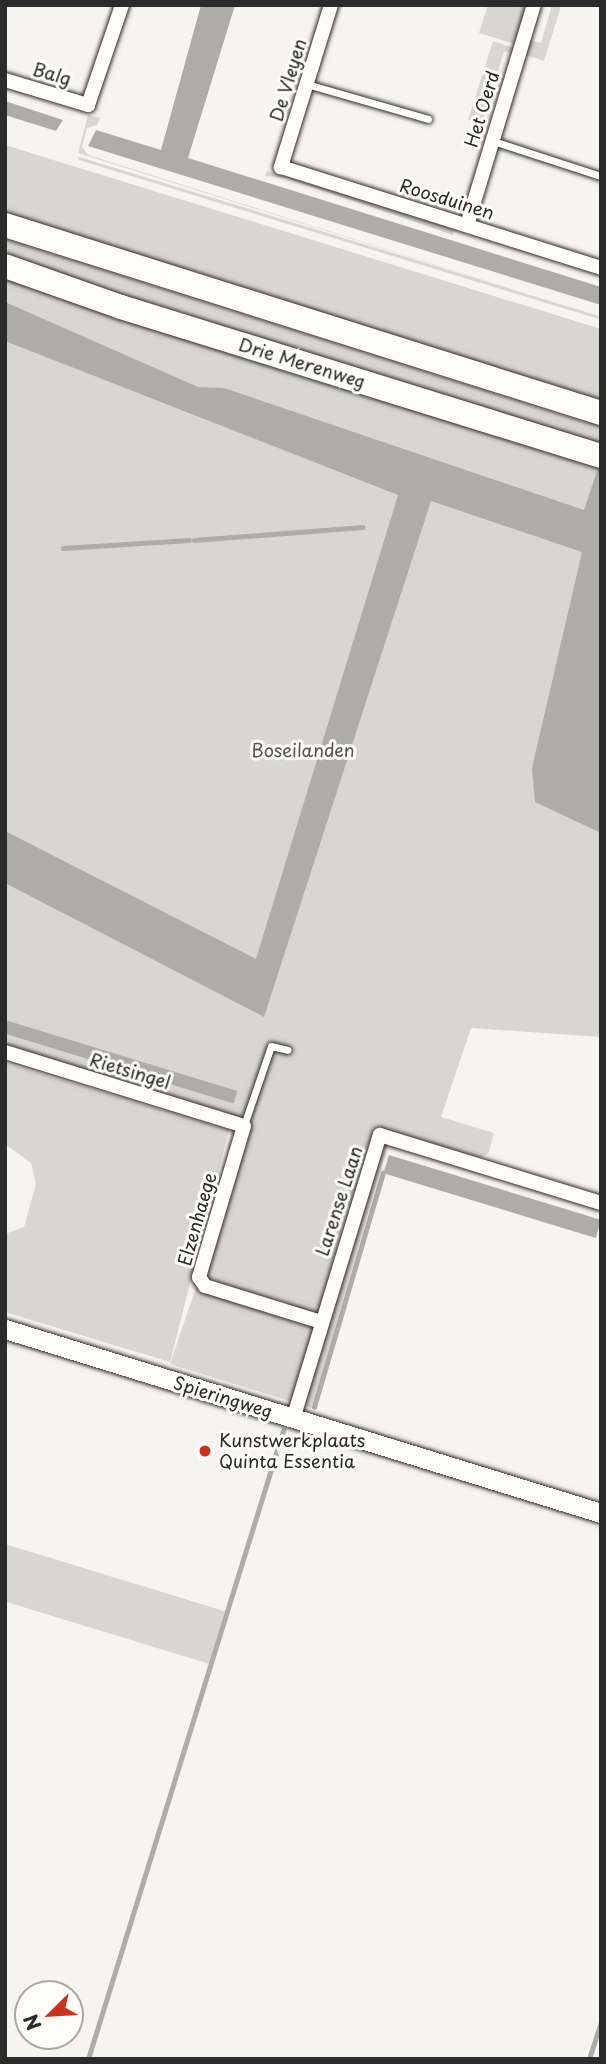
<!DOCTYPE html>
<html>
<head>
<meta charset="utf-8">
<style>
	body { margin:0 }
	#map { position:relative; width:606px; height:2064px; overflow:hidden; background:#f5f4ef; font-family:"Playpen Sans",sans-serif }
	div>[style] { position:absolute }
	.green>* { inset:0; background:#d7d6d2; transform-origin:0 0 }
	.water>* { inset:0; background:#adaca9; transform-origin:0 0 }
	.stream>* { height:4.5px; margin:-2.25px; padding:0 2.25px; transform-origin:2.25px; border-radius:2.25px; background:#adaca9 }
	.roads { filter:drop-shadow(0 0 2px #2b2b2b) drop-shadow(0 0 2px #2b2b2b) }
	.lane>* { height:7px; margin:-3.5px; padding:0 3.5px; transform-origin:3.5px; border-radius:3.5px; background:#fdfcf7 }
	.street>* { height:14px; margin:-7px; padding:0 7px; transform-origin:7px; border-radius:7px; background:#fdfcf7 }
	.secondary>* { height:19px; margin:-9.5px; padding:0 9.5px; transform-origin:9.5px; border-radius:9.5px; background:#fdfcf7 }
	.highway>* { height:24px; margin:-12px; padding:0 12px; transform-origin:12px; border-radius:12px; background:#fdfcf7 }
	.dots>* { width:19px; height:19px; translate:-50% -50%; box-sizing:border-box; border:4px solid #fdfcf7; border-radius:50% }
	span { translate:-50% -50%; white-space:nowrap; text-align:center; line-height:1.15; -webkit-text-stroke:6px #fdfcf7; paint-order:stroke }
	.street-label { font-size:18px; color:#2b2b2b }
	.park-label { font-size:18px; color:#565655 }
	.poi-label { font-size:18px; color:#2b2b2b }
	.left { translate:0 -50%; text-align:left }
	.frame { position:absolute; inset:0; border:7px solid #2b2b2b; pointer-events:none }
	.north { position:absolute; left:14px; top:1980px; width:70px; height:70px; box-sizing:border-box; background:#fdfcf7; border:2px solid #a9a8a5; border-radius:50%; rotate:246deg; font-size:19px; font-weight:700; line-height:28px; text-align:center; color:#2b2b2b }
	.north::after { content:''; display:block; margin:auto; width:24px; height:32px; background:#c8321e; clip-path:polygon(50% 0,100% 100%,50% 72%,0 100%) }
</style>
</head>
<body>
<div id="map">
	<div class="green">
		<div style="clip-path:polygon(488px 5px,530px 5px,518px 45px,479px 33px)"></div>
		<div style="clip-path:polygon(552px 5px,561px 6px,544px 61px,525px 55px,529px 40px,541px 43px)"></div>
		<div style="clip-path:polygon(493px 41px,517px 49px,515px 54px,504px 51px,482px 124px,468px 120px)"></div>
		<div style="clip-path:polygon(88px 115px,100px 118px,97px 125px,87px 128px,82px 147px,88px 155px,601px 317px,78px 153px)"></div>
		<div style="clip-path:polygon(5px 145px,601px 329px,601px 1037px,471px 1028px,441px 1117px,494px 1133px,488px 1154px,479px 1158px,392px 1131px,312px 1408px,170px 1364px,248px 1134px,5px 1055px,5px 239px,588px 423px,596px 402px,5px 215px)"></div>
		<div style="left:79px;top:157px;width:547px;height:3px;rotate:17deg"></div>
		<div style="clip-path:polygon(267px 171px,454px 229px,453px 235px,286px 178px,265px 176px)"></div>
		<div style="clip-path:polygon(5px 1063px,229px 1130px,170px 1362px,5px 1312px,5px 1234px,24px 1227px,36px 1184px,31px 1163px,5px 1144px)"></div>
		<div style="left:5px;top:1544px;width:230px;height:55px;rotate:17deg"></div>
	</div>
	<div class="water">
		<div style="clip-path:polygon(201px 5px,235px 5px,188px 158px,601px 287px,601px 305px,88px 146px,96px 130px,161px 150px)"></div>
		<div style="clip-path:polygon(5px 101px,63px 120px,56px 131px,5px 115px)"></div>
		<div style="clip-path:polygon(5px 302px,198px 387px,224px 388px,584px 510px,601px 459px,601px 833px,535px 802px,532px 768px,582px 552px,431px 501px,264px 1017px,5px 883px,5px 831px,256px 959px,398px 495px,5px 341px)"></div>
		<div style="left:5px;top:1020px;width:243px;height:13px;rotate:17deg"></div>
		<div style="left:389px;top:1155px;width:222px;height:19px;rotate:17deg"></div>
	</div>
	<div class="stream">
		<div style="left:194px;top:540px;width:169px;rotate:-4.4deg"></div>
		<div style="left:63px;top:548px;width:126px;rotate:-3.6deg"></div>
		<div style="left:314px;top:1407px;width:244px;rotate:-73.6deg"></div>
		<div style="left:88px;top:2059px;width:658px;rotate:-72.75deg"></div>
		<div style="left:589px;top:2059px;width:39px;rotate:-72deg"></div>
	</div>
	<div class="roads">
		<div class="lane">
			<div style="left:307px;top:84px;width:126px;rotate:16.1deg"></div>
			<div style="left:493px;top:141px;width:114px;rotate:18deg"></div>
			<div style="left:244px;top:1125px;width:83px;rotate:-71.1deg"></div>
			<div style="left:271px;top:1046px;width:17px;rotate:13deg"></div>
		</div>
		<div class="street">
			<div style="left:331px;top:5px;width:170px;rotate:107.2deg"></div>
			<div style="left:281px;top:167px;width:336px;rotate:17.5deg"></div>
			<div style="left:5px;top:80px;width:87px;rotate:16.8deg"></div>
			<div style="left:88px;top:105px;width:106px;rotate:-71.2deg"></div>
			<div style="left:467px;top:225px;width:230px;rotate:-73.1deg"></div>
			<div style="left:5px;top:1052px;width:250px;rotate:17.2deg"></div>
			<div style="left:244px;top:1126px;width:158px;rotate:106.6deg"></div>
			<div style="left:199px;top:1277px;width:11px;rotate:56deg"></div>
			<div style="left:205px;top:1286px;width:121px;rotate:17.2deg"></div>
			<div style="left:293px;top:1419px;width:297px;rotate:-73deg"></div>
			<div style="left:380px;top:1135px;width:231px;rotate:17.1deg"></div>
		</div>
		<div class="secondary">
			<div style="left:5px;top:1329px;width:624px;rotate:17.16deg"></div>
		</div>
		<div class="highway">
			<div style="left:5px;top:225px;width:625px;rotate:17.51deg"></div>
			<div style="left:5px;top:266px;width:123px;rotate:19.5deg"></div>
			<div style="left:121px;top:307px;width:503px;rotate:17.25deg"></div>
		</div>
	</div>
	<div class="dots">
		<div style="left:205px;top:1451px;background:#c8321e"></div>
	</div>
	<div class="street-label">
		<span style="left:52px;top:74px;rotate:17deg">Balg</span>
		<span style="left:288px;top:80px;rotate:-73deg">De Vleyen</span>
		<span style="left:482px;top:109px;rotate:-73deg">Het Oerd</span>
		<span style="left:447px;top:199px;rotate:17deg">Roosduinen</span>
		<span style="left:302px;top:363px;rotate:17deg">Drie Merenweg</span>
		<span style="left:130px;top:1071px;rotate:17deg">Rietsingel</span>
		<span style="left:339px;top:1201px;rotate:-72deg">Larense Laan</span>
		<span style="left:197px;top:1219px;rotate:-74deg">Elzenhaege</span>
		<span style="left:223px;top:1397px;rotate:17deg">Spieringweg</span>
	</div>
	<div class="park-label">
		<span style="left:303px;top:750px">Boseilanden</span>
	</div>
	<div class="poi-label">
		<span class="left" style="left:219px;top:1451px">Kunstwerkplaats<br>Quinta Essentia</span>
	</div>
	<div class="frame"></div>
	<div class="north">N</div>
</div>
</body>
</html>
